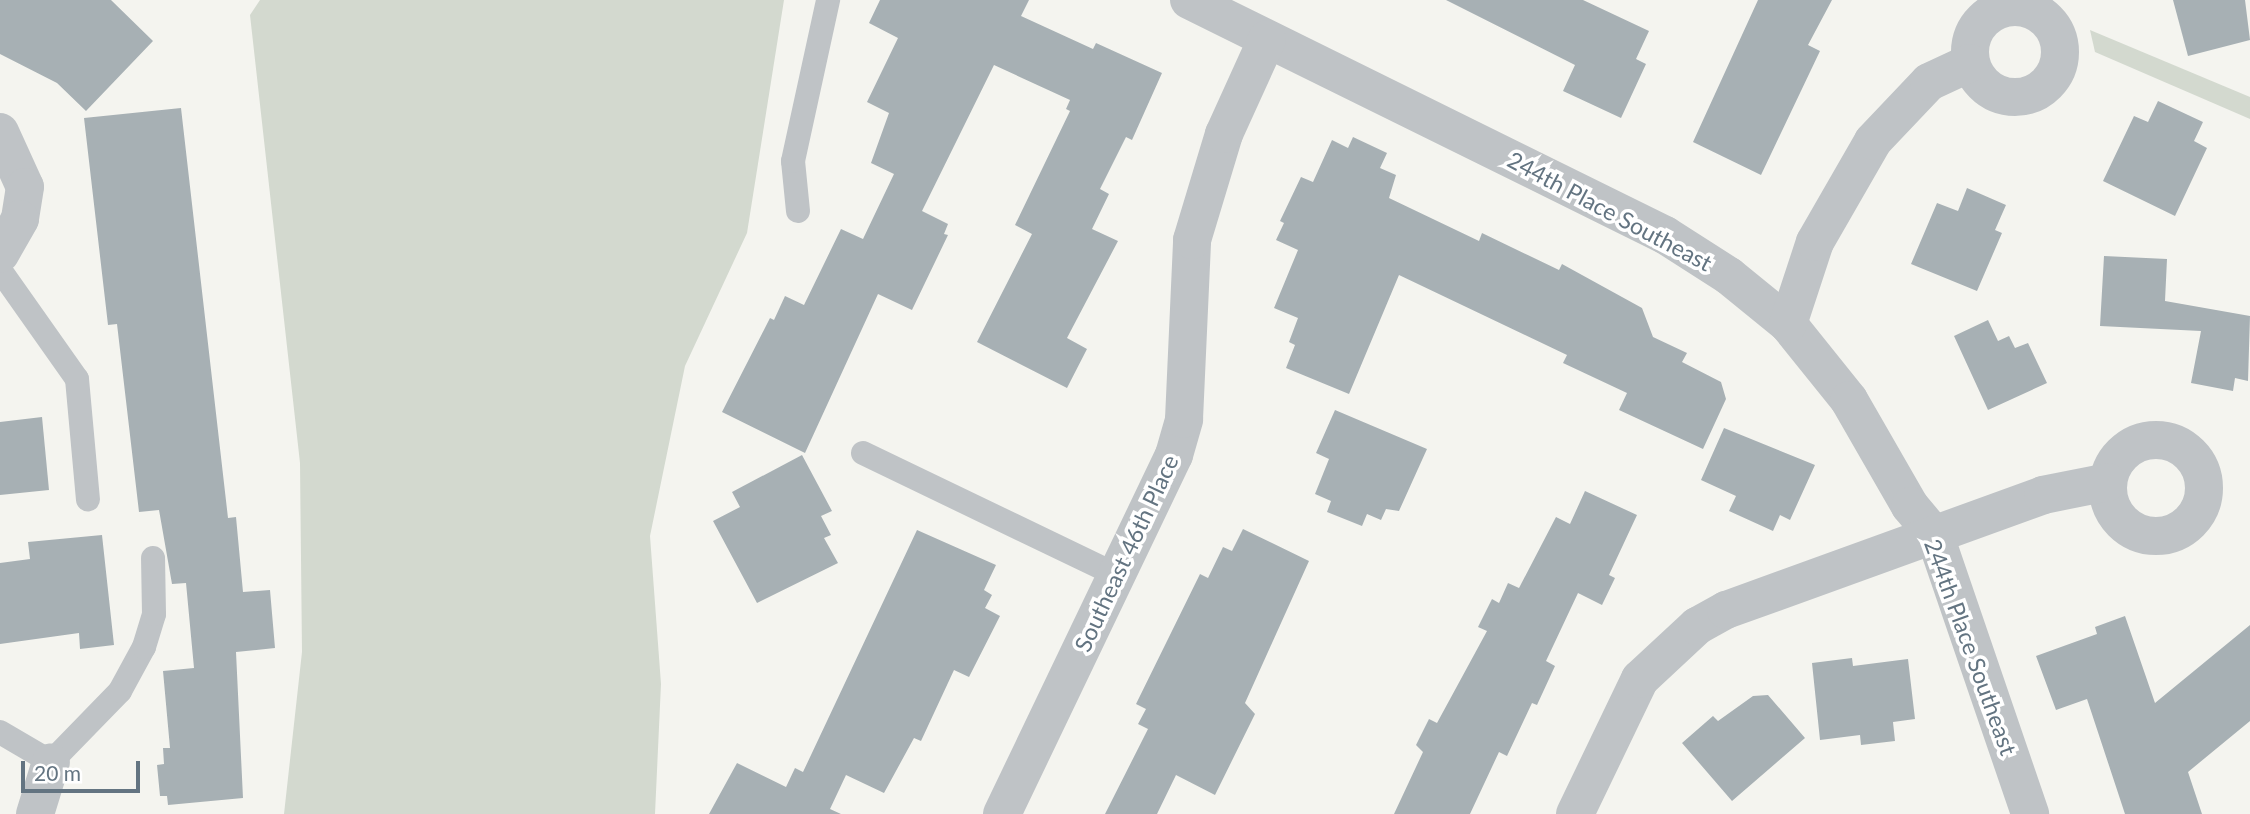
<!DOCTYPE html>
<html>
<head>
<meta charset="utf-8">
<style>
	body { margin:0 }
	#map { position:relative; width:2250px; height:814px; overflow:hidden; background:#f4f4ef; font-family:Lato,sans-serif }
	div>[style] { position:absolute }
	.green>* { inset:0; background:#d3d9cf }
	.building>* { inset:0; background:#a7b0b4 }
	.lane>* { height:24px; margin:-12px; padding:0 12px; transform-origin:12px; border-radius:12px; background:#bfc3c6 }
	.street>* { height:38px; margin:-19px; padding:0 19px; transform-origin:19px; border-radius:19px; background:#bfc3c6 }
	.street>.ring { margin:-19px; padding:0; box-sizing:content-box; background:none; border:38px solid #bfc3c6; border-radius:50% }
	span { translate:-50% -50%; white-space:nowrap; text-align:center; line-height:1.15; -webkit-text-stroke:7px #fff; paint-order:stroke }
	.street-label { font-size:23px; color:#637481 }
	.scale { position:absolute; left:21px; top:761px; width:119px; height:32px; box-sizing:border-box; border:4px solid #637481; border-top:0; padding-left:9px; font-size:21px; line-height:24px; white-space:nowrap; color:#637481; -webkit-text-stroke:5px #fff; paint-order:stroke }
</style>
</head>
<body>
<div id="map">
	<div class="green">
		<div style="clip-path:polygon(260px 0,784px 0,747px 233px,685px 366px,650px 536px,661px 684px,655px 814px,284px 814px,302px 652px,300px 463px,250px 15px)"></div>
		<div style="clip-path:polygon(2090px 30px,2250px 97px,2250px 119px,2095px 52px)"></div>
	</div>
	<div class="building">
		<div style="clip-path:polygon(0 0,111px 0,153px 41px,86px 111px,57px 83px,0 54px)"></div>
		<div style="clip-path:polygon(880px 0,1029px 0,1021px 16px,1093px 49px,1096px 43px,1162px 73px,1132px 140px,1126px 137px,1100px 189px,1109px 194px,1092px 229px,1118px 241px,1067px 338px,1087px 349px,1067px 388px,977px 342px,1032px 234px,1015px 225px,1070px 111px,1066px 109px,1070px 100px,994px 65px,922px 211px,948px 224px,944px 234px,948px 235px,912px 310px,878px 294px,805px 453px,722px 412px,770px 318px,774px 320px,785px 296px,804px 305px,841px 229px,863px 239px,894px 174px,871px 163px,889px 113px,867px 102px,898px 38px,869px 23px)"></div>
		<div style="clip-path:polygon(1446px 0,1583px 0,1649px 31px,1636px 59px,1646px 64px,1621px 118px,1563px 91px,1575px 65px)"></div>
		<div style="clip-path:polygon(1758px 0,1832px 0,1808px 45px,1820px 51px,1761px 175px,1693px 142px)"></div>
		<div style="clip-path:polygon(2173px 0,2245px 0,2250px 40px,2188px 56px)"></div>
		<div style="clip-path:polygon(2158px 101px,2203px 122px,2194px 141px,2207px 148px,2175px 216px,2103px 181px,2134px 116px,2148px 122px)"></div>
		<div style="clip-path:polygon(181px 108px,228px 518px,236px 517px,243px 592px,270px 590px,275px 648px,236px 652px,243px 798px,168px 805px,167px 796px,160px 796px,157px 765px,164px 764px,163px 748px,170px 748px,163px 671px,194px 668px,186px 583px,172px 584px,159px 510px,139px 512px,117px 324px,108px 325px,84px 118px)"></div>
		<div style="clip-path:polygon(1353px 137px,1387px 153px,1380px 168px,1396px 175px,1389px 198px,1479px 241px,1482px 233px,1559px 270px,1562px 264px,1642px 308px,1653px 337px,1687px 353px,1682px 362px,1721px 382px,1726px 399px,1703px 449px,1619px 410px,1627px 393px,1563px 363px,1567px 355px,1399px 275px,1349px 394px,1286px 368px,1295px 345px,1289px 342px,1298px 318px,1274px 308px,1298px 250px,1276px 240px,1284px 223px,1280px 221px,1301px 177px,1313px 182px,1332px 140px,1348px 148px)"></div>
		<div style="clip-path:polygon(1967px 188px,2006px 205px,1995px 230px,2002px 233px,1977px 291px,1911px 264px,1937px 203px,1958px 211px)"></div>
		<div style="clip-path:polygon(2104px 256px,2167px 259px,2165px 301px,2250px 316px,2248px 381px,2235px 378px,2233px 391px,2191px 383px,2201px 331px,2100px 326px)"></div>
		<div style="clip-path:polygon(1988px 320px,1998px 341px,2009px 336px,2015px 348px,2028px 343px,2047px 383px,1988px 410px,1954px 336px)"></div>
		<div style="clip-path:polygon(1335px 410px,1427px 449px,1399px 511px,1386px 509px,1381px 520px,1367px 514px,1362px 526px,1327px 512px,1331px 501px,1315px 494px,1329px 459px,1316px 453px)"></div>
		<div style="clip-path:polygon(42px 417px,49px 490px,0 495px,0 422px)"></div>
		<div style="clip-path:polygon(1724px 428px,1815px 465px,1790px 520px,1780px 515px,1773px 531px,1729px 511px,1736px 496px,1701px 480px)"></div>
		<div style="clip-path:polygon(802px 455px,832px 511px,821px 516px,831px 535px,824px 538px,838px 563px,757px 603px,713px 521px,740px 507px,732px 492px)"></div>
		<div style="clip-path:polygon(1585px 491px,1637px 515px,1609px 575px,1615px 578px,1602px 605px,1578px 593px,1546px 661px,1555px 666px,1537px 705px,1532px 703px,1507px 756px,1499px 752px,1470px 814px,1394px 814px,1423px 752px,1416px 745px,1429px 719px,1437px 723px,1487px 631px,1478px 627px,1492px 599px,1499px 603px,1508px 583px,1519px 588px,1556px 517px,1570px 524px)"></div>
		<div style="clip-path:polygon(1243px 529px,1309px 561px,1245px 703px,1255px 714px,1215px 795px,1176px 775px,1157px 814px,1105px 814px,1148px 729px,1138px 724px,1146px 709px,1136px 704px,1200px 574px,1208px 578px,1223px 547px,1232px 551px)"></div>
		<div style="clip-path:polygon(917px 530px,996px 565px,984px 590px,992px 595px,985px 608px,1000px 616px,969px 677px,954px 670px,921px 741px,914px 738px,884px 793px,846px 775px,830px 809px,841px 814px,709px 814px,737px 763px,786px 787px,795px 768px,803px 772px)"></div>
		<div style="clip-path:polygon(102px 535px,114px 645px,80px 649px,79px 633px,0 644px,0 563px,30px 559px,28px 542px)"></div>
		<div style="clip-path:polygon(2125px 616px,2155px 703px,2250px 625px,2250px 721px,2188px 772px,2202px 814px,2125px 814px,2087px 699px,2056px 710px,2036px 656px,2097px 634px,2095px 627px)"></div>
		<div style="clip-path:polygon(1852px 658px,1853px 666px,1908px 659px,1915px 719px,1893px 722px,1895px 741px,1861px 745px,1860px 735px,1820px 740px,1812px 663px)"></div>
		<div style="clip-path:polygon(1768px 695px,1805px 738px,1732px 801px,1682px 743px,1713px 716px,1718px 721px,1753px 696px)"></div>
	</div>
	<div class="lane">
		<div style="left:798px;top:211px;width:50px;rotate:-95.7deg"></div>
		<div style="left:793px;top:161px;width:165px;rotate:-77.7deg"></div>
		<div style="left:0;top:270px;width:133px;rotate:54.8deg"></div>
		<div style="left:77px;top:379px;width:121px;rotate:84.8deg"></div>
		<div style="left:863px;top:453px;width:282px;rotate:25.7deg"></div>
		<div style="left:0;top:732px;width:59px;rotate:30.5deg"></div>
		<div style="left:51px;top:762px;width:99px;rotate:-45.8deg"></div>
		<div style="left:120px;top:691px;width:50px;rotate:-61.4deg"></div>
		<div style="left:144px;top:647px;width:34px;rotate:-73deg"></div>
		<div style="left:154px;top:614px;width:56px;rotate:-91deg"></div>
	</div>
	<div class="street">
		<div style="left:1189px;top:0;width:531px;rotate:26.28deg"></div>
		<div style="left:1665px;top:235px;width:76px;rotate:32.6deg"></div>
		<div style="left:1729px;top:276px;width:76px;rotate:39.1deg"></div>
		<div style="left:1788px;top:324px;width:97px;rotate:51.2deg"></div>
		<div style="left:1849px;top:400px;width:122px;rotate:60.1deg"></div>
		<div style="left:1910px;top:506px;width:39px;rotate:50deg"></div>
		<div style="left:1935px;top:536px;width:294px;rotate:71.1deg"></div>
		<div class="ring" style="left:1970px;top:7px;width:52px;height:52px"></div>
		<div style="left:0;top:132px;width:60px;rotate:65.6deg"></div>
		<div style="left:25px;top:187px;width:32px;rotate:99deg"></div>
		<div style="left:20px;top:219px;width:40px;rotate:119.7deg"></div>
		<div style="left:1788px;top:324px;width:86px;rotate:-71.8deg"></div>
		<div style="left:1815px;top:242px;width:116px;rotate:-60.1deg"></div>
		<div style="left:1873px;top:141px;width:81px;rotate:-46.5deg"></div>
		<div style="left:1929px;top:82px;width:45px;rotate:-24.9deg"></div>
		<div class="ring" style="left:2108px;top:440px;width:58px;height:58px"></div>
		<div style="left:35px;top:814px;width:54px;rotate:-72.9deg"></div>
		<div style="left:1002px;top:814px;width:398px;rotate:-64.4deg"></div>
		<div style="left:1174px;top:455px;width:37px;rotate:-74deg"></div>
		<div style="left:1184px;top:419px;width:179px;rotate:-87.4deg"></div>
		<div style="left:1192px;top:240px;width:111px;rotate:-73.2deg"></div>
		<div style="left:1224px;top:134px;width:104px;rotate:-65.6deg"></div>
		<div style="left:1575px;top:814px;width:150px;rotate:-64.3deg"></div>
		<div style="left:1640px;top:679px;width:78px;rotate:-42.9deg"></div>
		<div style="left:1697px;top:626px;width:33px;rotate:-29deg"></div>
		<div style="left:1726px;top:610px;width:337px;rotate:-19.9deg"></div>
		<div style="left:2043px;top:495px;width:66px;rotate:-11.3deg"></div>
	</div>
	<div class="street-label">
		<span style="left:1610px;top:211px;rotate:28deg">244th Place Southeast</span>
		<span style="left:1126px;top:553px;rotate:-65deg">Southeast 46th Place</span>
		<span style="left:1971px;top:647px;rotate:70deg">244th Place Southeast</span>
	</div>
	<div class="scale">20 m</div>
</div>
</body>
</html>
